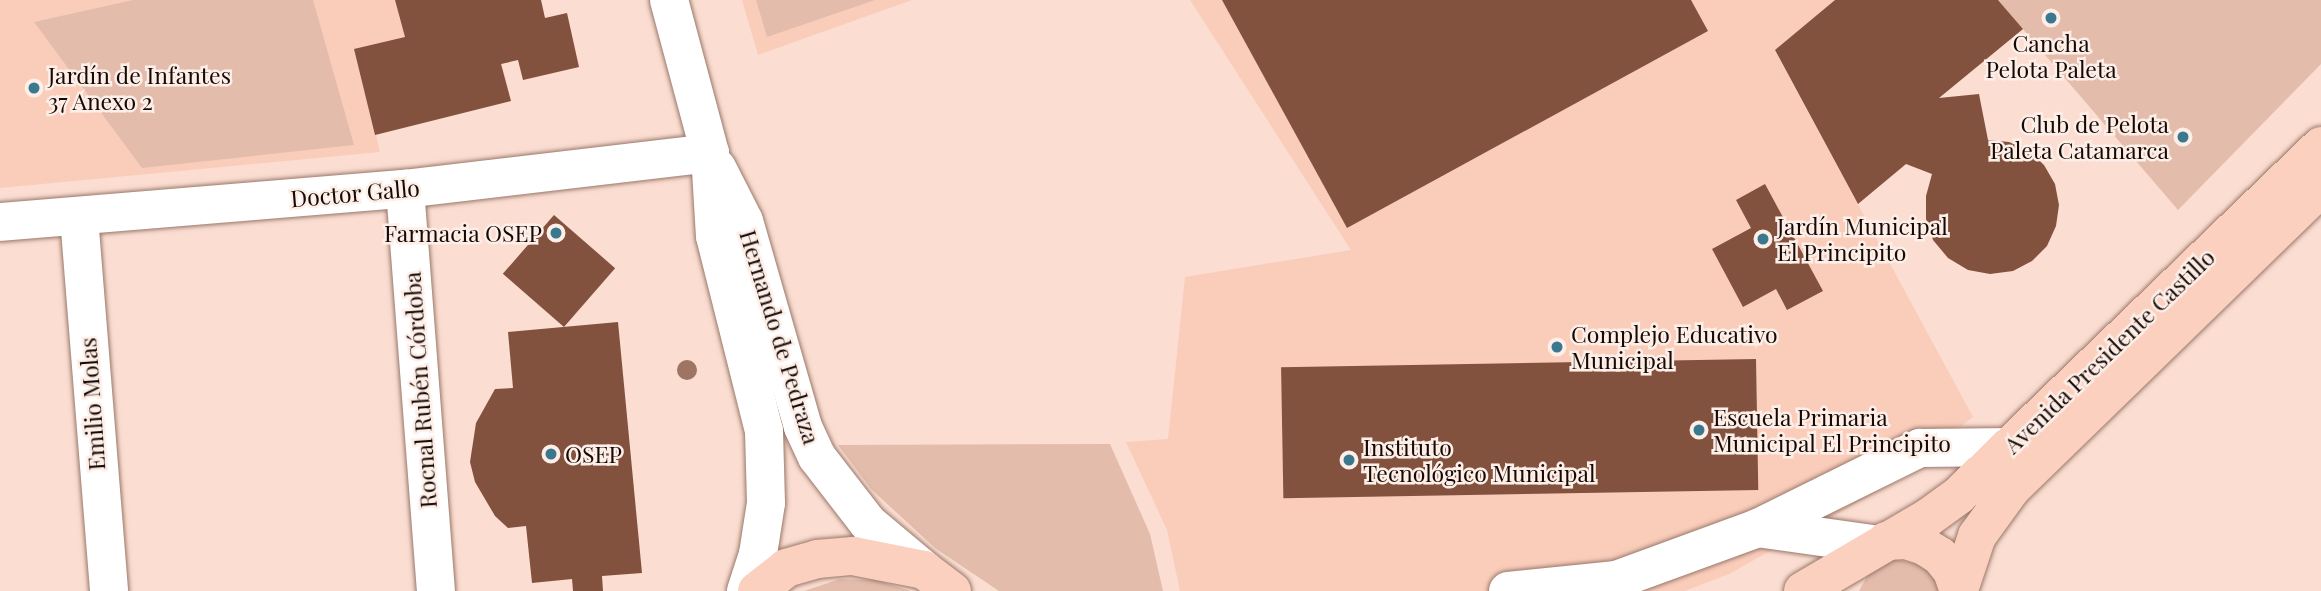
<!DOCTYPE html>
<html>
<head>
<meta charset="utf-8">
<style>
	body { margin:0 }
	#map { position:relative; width:2321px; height:591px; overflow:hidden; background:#fbddd1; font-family:"Playfair Display",serif }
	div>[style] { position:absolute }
	.built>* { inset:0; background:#facdbb }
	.green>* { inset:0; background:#e3bcac }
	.building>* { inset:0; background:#83523f; transform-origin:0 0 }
	.roads { filter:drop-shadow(0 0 2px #99786a) drop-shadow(0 0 2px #99786a) }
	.minor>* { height:38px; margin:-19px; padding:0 19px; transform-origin:19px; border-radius:19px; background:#fff }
	.major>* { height:38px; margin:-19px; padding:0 19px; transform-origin:19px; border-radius:19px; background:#fbd0bf }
	.trees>* { width:20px; height:20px; margin:-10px; border-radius:50%; background:#9e7462 }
	.dots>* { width:19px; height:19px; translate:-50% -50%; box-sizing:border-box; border:4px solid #fdeee7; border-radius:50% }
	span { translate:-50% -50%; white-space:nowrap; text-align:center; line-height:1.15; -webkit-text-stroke:5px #fdeee7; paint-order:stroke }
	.poi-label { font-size:23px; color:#150905 }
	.left { translate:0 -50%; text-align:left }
	.right { translate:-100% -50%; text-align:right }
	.street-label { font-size:23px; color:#150905 }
</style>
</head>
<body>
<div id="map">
	<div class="built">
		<div style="clip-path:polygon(0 0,541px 0,545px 18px,567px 13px,579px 67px,523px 80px,518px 60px,502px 64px,511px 101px,376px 135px,380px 152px,0 188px)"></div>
		<div style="clip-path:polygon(742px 0,912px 0,758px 55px)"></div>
		<div style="clip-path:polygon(1190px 0,1835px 0,1775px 51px,1973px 417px,1878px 491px,1729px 574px,1685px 591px,1180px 591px,1167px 530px,1126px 442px,1168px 439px,1185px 277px,1351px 250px)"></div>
	</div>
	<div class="green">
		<div style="clip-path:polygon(133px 0,313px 0,354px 145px,142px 168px,34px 22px)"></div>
		<div style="clip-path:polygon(756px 0,875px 0,767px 37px)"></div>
		<div style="clip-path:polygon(1998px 0,2321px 0,2321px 64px,2178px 210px)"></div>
		<div style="clip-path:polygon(1110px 444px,1150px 534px,1163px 591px,999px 591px,935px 548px,871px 489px,838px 445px)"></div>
		<div style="clip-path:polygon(1896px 559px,1923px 566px,1934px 576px,1941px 591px,1859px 591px,1871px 569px,1883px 562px)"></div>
		<div style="clip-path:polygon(840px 579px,876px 580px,910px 591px,804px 591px)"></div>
	</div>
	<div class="building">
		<div style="clip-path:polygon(395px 0,541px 0,545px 18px,567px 13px,579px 67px,523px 80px,518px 60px,501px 64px,511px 101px,375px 135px,354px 49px,405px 37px)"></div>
		<div style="clip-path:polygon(1222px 0,1691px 0,1708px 31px,1347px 228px)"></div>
		<div style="clip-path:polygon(1835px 0,1998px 0,2023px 29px,1939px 98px,1979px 94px,1988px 140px,2009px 142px,2028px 150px,2044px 165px,2055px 184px,2059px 205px,2056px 226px,2047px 246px,2032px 261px,2013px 271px,1990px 274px,1968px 270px,1948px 258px,1933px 240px,1926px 219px,1926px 196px,1932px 174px,1906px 164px,1858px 204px,1775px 50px)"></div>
		<div style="clip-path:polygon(1765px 184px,1823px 291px,1787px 310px,1776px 289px,1743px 307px,1712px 249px,1751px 228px,1736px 200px)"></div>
		<div style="left:554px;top:215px;width:81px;height:78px;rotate:41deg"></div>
		<div style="clip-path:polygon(618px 322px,642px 573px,602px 576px,603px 591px,573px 591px,572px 579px,532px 583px,526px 526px,508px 528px,495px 516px,475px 482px,470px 462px,476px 423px,495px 389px,513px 388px,508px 332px)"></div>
		<div style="left:1756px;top:359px;width:131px;height:475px;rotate:89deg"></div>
	</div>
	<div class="roads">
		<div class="minor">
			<div style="left:669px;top:0;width:158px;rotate:75deg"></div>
			<div style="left:710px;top:153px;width:83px;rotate:86.6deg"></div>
			<div style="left:715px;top:236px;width:201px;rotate:75.9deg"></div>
			<div style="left:764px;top:431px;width:72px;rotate:88.4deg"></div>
			<div style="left:766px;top:503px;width:52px;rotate:98.9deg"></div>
			<div style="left:758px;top:554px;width:39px;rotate:108deg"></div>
			<div style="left:717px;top:168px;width:59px;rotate:63deg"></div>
			<div style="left:744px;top:221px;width:214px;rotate:74deg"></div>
			<div style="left:803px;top:427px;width:33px;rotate:65deg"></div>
			<div style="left:817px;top:457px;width:83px;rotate:52.3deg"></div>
			<div style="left:868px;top:523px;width:73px;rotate:40deg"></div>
			<div style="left:405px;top:189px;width:403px;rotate:85.6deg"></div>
			<div style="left:79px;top:217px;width:375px;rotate:85.4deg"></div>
			<div style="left:0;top:222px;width:406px;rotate:-4.7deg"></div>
			<div style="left:405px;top:189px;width:307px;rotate:-6.7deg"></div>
			<div style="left:1758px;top:528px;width:122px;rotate:8deg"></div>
			<div style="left:1508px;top:591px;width:109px;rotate:-5.8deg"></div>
			<div style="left:1616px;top:580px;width:151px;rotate:-20.1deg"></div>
			<div style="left:1758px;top:528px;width:181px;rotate:-26.3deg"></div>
			<div style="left:1920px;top:448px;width:91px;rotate:-0.6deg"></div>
		</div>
		<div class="major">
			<div style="left:1886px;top:541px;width:20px;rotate:-3deg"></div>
			<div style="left:1906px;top:540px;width:19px;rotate:18deg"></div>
			<div style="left:1924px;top:546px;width:19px;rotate:32deg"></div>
			<div style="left:1940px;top:556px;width:19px;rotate:51deg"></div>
			<div style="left:1952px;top:571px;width:21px;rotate:71deg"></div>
			<div style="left:1959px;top:590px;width:57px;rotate:-71.6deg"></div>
			<div style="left:1977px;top:536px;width:58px;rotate:-54.1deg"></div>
			<div style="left:2011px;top:489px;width:432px;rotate:-44.2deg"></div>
			<div style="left:757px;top:591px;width:37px;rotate:-38deg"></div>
			<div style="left:786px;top:568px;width:32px;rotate:-16deg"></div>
			<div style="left:817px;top:559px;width:36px;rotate:-5deg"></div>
			<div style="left:853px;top:556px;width:72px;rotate:11.2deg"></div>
			<div style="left:924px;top:570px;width:35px;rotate:37deg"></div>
			<div style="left:1803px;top:591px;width:146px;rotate:-30.4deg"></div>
			<div style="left:1929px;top:517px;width:37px;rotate:-36deg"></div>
			<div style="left:1959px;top:495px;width:503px;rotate:-43.95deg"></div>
		</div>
	</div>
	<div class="trees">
		<div style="left:687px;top:370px"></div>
	</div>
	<div class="dots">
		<div style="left:2051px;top:18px;background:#3a788e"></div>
		<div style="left:34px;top:88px;background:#3a788e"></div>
		<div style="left:2183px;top:137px;background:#3a788e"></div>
		<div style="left:556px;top:233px;background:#3a788e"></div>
		<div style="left:1763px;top:239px;background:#3a788e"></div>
		<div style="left:1557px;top:347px;background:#3a788e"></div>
		<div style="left:1699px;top:430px;background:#3a788e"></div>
		<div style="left:551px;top:454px;background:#3a788e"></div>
		<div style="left:1349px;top:460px;background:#3a788e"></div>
	</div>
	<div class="poi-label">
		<span style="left:2051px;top:56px">Cancha<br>Pelota Paleta</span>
		<span class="left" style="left:48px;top:88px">Jardín de Infantes<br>37 Anexo 2</span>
		<span class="right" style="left:2169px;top:137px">Club de Pelota<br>Paleta Catamarca</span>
		<span class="left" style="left:1777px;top:239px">Jardín Municipal<br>El Principito</span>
		<span class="right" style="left:542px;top:233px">Farmacia OSEP</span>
		<span class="left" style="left:1571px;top:347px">Complejo Educativo<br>Municipal</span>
		<span class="left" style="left:1713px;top:430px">Escuela Primaria<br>Municipal El Principito</span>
		<span class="left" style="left:1363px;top:460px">Instituto<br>Tecnológico Municipal</span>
		<span class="left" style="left:565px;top:454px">OSEP</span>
	</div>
	<div class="street-label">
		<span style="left:355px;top:193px;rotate:-5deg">Doctor Gallo</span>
		<span style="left:780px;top:337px;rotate:73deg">Hernando de Pedraza</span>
		<span style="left:2109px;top:351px;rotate:-44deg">Avenida Presidente Castillo</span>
		<span style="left:420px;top:390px;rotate:-94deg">Rocnal Rubén Córdoba</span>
		<span style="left:92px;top:404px;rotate:-94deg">Emilio Molas</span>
	</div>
</div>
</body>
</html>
